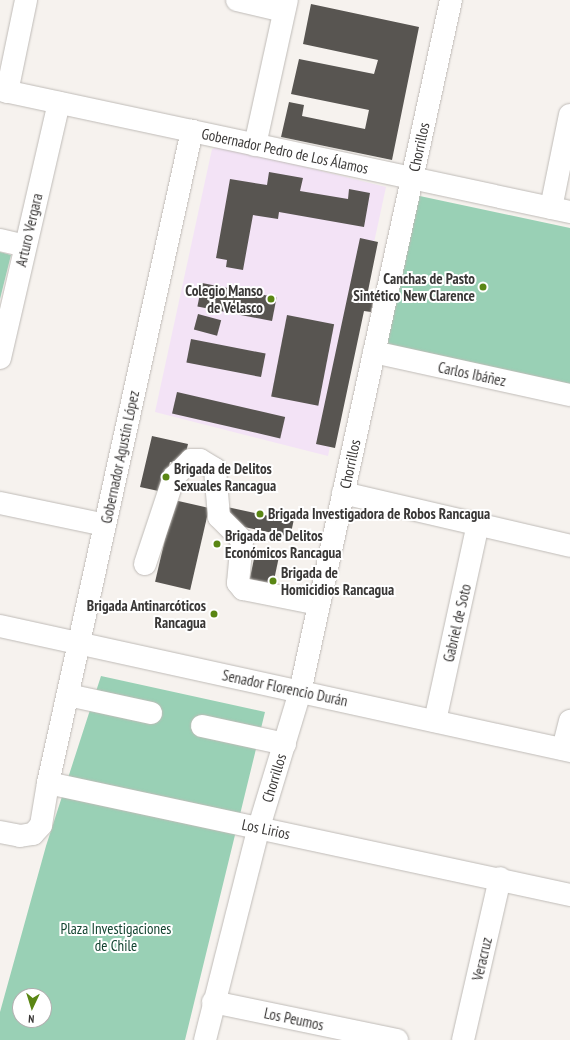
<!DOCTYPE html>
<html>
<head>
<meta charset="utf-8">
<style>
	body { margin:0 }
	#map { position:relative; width:570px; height:1040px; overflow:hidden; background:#f6f2ee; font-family:"PT Sans Narrow",sans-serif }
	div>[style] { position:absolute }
	.education>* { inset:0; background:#f3e3f6 }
	.green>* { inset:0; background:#99d0b5 }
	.building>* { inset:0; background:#585551; transform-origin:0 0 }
	.roads { filter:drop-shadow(0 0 1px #bfbbb7) drop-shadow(0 0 1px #bfbbb7) }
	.minor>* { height:22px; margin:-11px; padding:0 11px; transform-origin:11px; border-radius:11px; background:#fff }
	.dots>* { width:11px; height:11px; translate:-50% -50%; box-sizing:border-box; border:2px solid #fff; border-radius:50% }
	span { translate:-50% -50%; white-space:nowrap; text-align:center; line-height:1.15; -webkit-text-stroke:4px #fff; paint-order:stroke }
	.street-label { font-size:15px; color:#393736 }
	.poi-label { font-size:15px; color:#393736; font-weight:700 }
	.right { translate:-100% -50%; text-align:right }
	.left { translate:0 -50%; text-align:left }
	.park-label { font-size:15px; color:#144531 }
	.north { position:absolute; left:12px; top:988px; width:40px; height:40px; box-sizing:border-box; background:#fff; border:1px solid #b0afaf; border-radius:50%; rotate:184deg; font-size:11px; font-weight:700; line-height:16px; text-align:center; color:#393736 }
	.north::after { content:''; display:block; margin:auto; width:14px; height:18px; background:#5a8614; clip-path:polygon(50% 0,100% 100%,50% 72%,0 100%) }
</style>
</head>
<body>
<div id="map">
	<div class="education">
		<div style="clip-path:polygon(221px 146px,386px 187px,328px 456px,155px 412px,212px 149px)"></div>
	</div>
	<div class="green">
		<div style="clip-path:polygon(415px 195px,570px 228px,570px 387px,382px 345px)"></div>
		<div style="clip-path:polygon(0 252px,11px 255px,0 299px)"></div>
		<div style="clip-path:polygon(evenodd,101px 676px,265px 712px,185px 1040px,0 1040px,0 1012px,46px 846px,101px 676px,20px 996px,44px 996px,44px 1020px,20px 1020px,20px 996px)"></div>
	</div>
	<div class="building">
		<div style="clip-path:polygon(311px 4px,419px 27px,392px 160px,281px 137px,289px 102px,304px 105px,302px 116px,365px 129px,369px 110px,291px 94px,299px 59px,374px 74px,378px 60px,303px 44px)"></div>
		<div style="clip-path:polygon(269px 172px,303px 178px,300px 191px,348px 199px,349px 189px,370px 193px,364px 227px,279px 212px,278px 219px,253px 215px,243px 270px,226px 267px,227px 260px,216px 258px,230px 179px,267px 185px)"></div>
		<div style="clip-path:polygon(360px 238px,378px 242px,368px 291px,375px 293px,371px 312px,364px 311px,335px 448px,316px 444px)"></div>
		<div style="left:202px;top:283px;width:76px;height:24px;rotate:11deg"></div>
		<div style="left:198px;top:314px;width:24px;height:16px;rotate:15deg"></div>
		<div style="left:287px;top:315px;width:48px;height:83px;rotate:11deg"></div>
		<div style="left:191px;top:339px;width:76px;height:24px;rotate:11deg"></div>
		<div style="left:177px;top:392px;width:111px;height:22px;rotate:13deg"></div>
		<div style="clip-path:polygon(152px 436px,188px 444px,183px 465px,170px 462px,163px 492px,140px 487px)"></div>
		<div style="left:174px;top:500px;width:36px;height:84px;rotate:13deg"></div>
		<div style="left:227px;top:507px;width:68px;height:16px;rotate:12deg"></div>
		<div style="left:255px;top:554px;width:24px;height:36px;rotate:12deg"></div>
	</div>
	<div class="roads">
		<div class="minor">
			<div style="left:237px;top:0;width:48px;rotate:13.2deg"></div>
			<div style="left:0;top:90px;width:583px;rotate:12.08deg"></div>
			<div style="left:7px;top:92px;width:94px;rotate:-78.3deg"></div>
			<div style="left:255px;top:145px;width:148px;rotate:-77.6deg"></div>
			<div style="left:551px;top:208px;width:95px;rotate:-78.5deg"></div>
			<div style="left:0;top:240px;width:26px;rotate:13deg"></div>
			<div style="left:374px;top:352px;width:201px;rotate:12.4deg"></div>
			<div style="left:0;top:358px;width:262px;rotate:-77deg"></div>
			<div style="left:343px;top:493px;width:233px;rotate:13.1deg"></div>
			<div style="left:0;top:503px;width:107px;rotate:11.8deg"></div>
			<div style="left:145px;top:564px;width:92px;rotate:-71.6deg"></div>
			<div style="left:174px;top:477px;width:24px;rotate:-45deg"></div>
			<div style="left:191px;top:460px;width:9px"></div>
			<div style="left:200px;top:460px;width:17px;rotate:31deg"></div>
			<div style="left:215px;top:469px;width:48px;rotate:85.2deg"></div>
			<div style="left:219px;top:517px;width:33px;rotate:45deg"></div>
			<div style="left:242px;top:540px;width:43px;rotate:95.3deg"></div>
			<div style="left:238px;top:583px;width:8px;rotate:50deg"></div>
			<div style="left:243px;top:589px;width:77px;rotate:11.2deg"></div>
			<div style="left:0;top:626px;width:584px;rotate:12.37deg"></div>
			<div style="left:68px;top:695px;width:85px;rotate:12.2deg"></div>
			<div style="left:435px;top:721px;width:202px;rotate:-77.7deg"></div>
			<div style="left:202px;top:726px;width:85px;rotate:12.2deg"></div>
			<div style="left:563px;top:749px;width:29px;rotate:-76deg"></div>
			<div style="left:48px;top:783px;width:668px;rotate:-77.55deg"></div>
			<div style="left:0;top:832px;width:20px;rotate:11deg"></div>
			<div style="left:20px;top:836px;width:13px;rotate:-9deg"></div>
			<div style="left:33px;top:834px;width:12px;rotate:-48deg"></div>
			<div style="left:41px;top:825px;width:43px;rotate:-80.5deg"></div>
			<div style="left:48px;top:783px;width:534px;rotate:12.11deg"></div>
			<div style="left:213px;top:1002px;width:188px;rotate:11.7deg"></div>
			<div style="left:205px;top:1040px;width:220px;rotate:-75.8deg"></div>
			<div style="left:259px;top:827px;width:141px;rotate:-73.1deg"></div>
			<div style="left:300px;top:692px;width:708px;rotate:-77.69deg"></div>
			<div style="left:463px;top:1040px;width:166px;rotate:-77.1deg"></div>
		</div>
	</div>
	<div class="dots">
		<div style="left:483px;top:287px;background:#5a8614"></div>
		<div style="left:271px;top:299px;background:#5a8614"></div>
		<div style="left:166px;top:477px;background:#5a8614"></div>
		<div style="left:260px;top:514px;background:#5a8614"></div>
		<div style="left:217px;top:544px;background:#5a8614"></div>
		<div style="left:273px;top:581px;background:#5a8614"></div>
		<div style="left:214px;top:614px;background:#5a8614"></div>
	</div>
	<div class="street-label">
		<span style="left:419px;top:147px;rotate:-78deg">Chorrillos</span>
		<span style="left:285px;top:151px;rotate:12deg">Gobernador Pedro de Los Álamos</span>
		<span style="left:29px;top:230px;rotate:-77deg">Arturo Vergara</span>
		<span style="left:472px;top:374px;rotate:12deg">Carlos Ibáñez</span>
		<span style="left:120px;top:457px;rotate:-78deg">Gobernador Agustín López</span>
		<span style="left:350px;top:464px;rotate:-78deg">Chorrillos</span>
		<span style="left:457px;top:623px;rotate:-77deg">Gabriel de Soto</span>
		<span style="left:285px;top:688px;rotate:12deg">Senador Florencio Durán</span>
		<span style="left:274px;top:778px;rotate:-73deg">Chorrillos</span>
		<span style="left:266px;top:829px;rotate:12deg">Los Lirios</span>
		<span style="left:482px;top:959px;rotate:-77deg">Veracruz</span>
		<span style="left:294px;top:1019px;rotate:12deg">Los Peumos</span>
	</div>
	<div class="poi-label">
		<span class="right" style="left:475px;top:287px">Canchas de Pasto<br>Sintético New Clarence</span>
		<span class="right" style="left:263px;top:299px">Colegio Manso<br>de Velasco</span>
		<span class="left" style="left:174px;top:477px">Brigada de Delitos<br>Sexuales Rancagua</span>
		<span class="left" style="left:268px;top:514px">Brigada Investigadora de Robos Rancagua</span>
		<span class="left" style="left:225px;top:544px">Brigada de Delitos<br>Económicos Rancagua</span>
		<span class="left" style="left:281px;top:581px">Brigada de<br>Homicidios Rancagua</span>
		<span class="right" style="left:206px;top:614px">Brigada Antinarcóticos<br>Rancagua</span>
	</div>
	<div class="park-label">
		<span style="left:116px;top:937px">Plaza Investigaciones<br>de Chile</span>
	</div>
	<div class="north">N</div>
</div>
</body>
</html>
